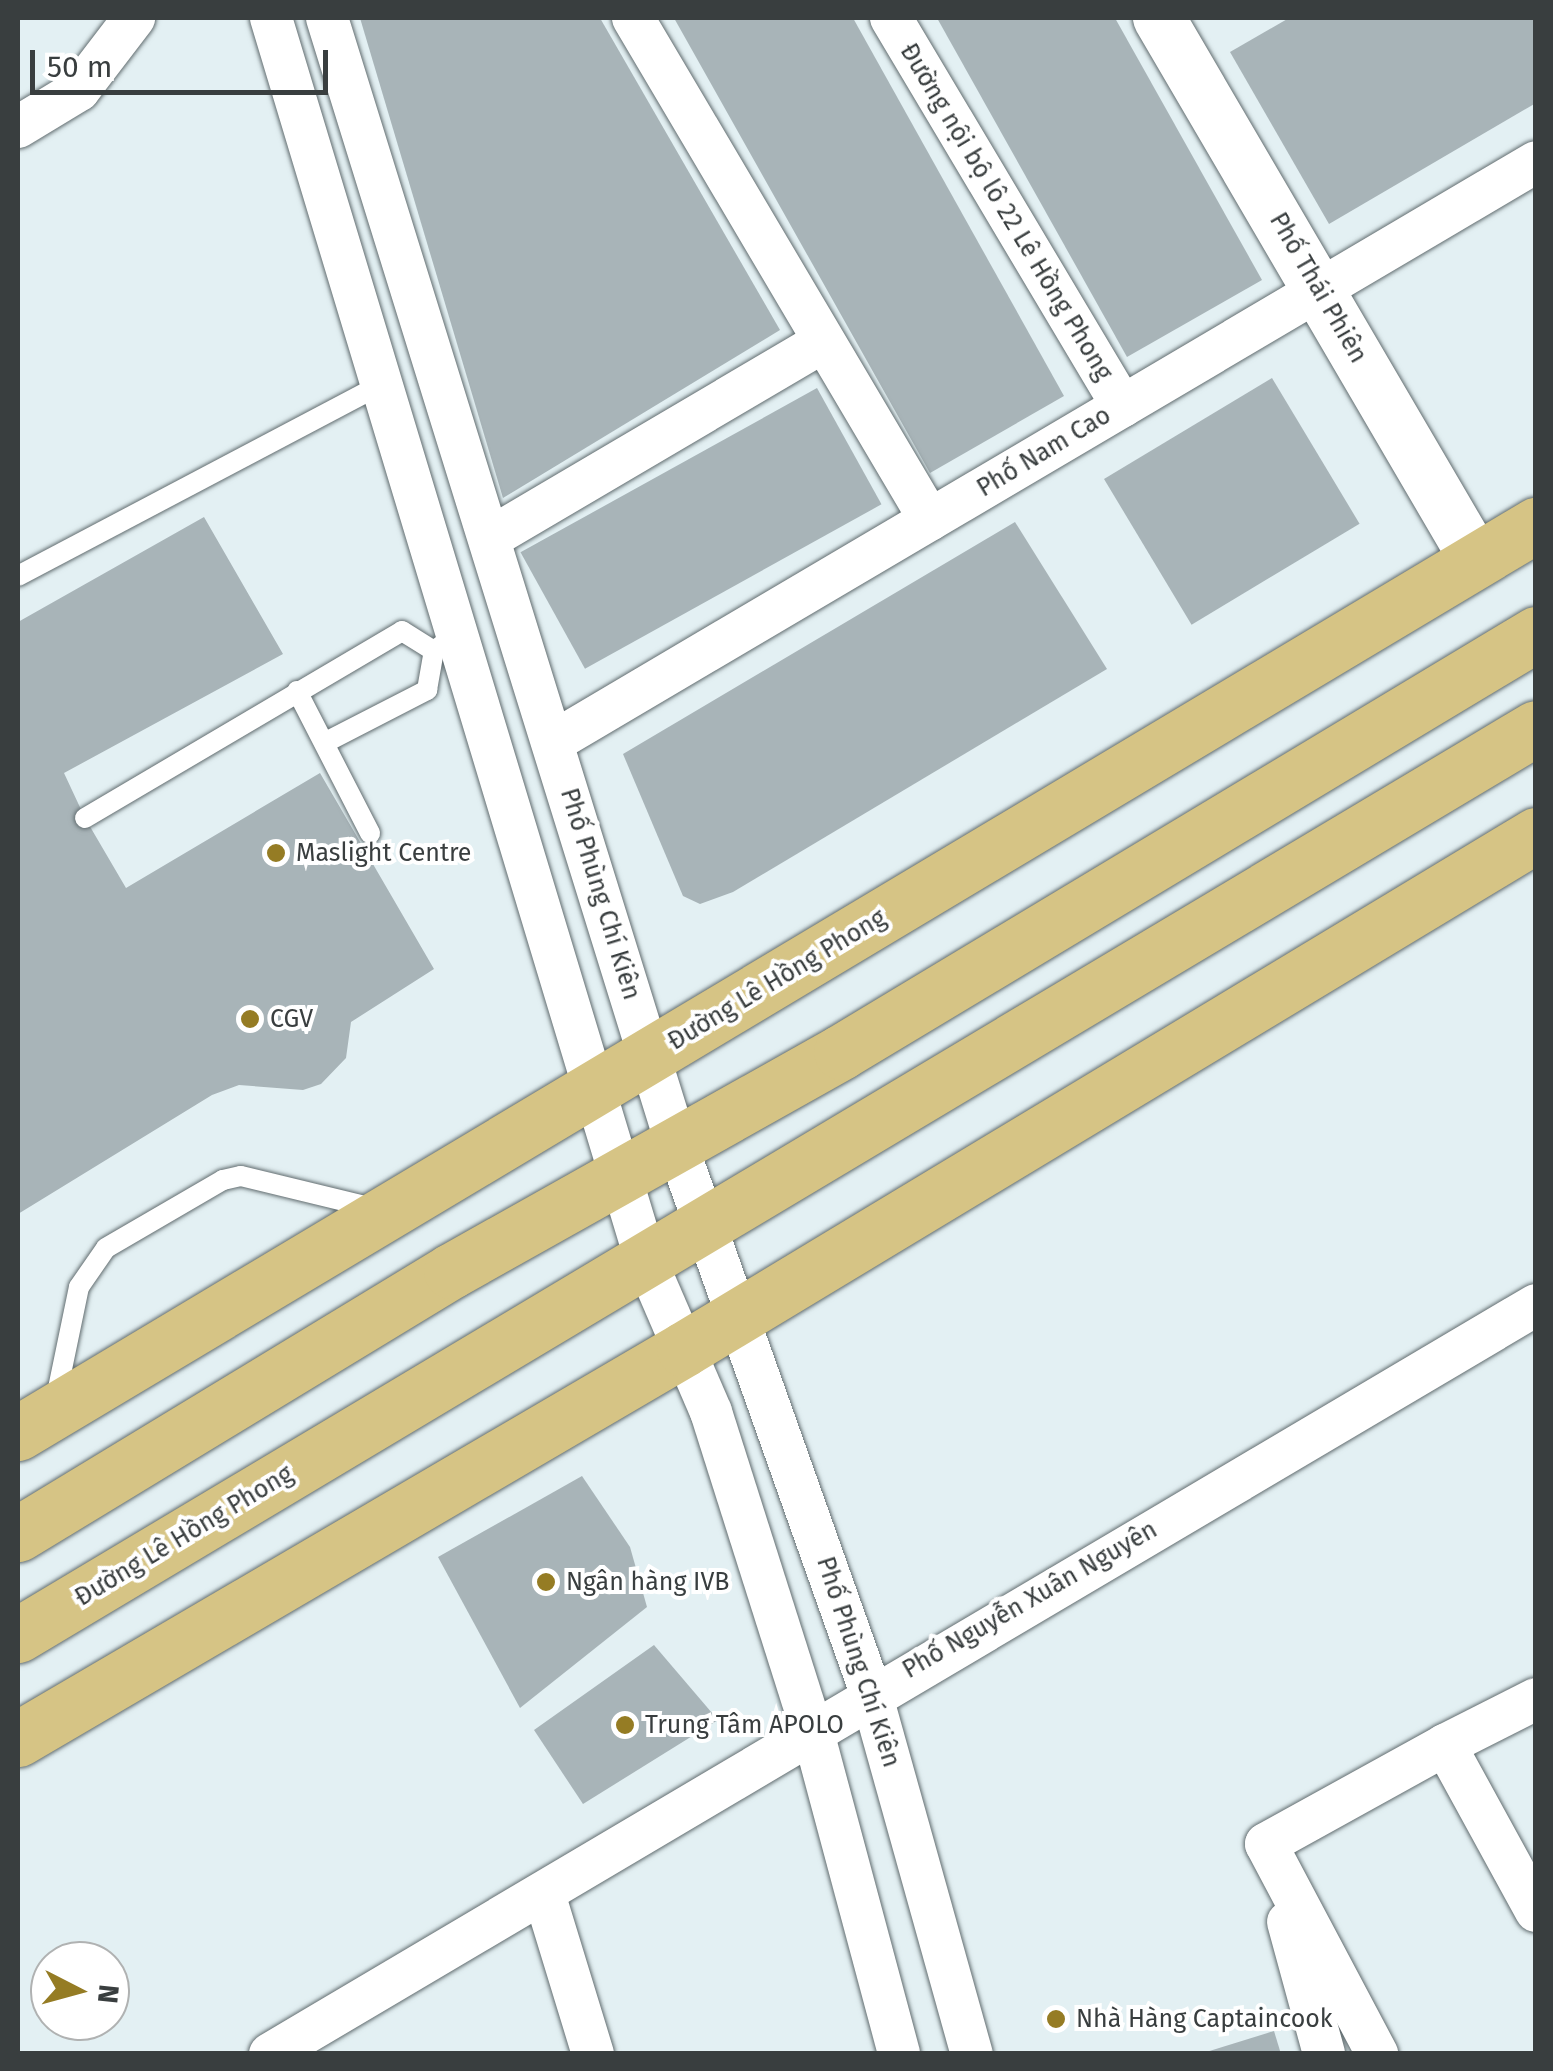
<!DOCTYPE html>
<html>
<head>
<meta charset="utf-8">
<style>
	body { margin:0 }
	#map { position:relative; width:1553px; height:2071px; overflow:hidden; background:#e3f0f3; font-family:"Fira Sans",sans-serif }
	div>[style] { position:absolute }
	.building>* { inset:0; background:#a8b4b8; transform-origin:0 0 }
	.roads { filter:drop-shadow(0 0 2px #616c6f) drop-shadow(0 0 2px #616c6f) }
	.service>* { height:20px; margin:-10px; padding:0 10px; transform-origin:10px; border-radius:10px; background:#fff }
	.minor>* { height:42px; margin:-21px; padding:0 21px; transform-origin:21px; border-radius:21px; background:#fff }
	.tertiary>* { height:52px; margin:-26px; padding:0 26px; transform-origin:26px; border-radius:26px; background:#fff }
	.primary>* { height:55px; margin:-27.5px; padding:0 27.5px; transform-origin:27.5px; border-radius:27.5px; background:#d6c485 }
	.dots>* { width:28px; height:28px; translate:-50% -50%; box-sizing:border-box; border:5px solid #fff; border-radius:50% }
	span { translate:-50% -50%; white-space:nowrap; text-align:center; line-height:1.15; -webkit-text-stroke:8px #fff; paint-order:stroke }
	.street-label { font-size:25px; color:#393e3f }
	.poi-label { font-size:25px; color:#393e3f }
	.left { translate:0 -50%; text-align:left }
	.frame { position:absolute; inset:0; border:20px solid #393e3f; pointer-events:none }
	.north { position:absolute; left:30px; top:1941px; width:100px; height:100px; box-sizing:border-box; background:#fff; border:2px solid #b0b2b2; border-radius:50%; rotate:96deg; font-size:28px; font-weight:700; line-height:40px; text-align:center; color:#393e3f }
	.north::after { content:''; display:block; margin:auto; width:35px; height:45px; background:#957c24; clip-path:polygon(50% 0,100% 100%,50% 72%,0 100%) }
	.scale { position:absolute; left:30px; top:50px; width:298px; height:45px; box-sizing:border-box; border:5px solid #393e3f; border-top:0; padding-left:12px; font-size:30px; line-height:35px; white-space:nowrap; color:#393e3f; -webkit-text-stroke:8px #fff; paint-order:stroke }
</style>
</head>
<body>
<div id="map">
	<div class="building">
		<div style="clip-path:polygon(360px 18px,600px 18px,780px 330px,503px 498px)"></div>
		<div style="clip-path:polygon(674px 18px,853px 18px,1064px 396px,930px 473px)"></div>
		<div style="clip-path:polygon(937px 18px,1115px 18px,1262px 280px,1127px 357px)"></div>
		<div style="clip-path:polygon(1289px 18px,1536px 18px,1536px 103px,1329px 224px,1230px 52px)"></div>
		<div style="left:1272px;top:378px;width:170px;height:196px;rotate:59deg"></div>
		<div style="left:817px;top:388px;width:133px;height:339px;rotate:61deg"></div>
		<div style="clip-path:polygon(204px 517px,283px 654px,64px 773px,85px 818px,126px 888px,320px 773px,434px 969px,351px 1022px,346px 1058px,321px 1084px,303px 1090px,239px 1085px,212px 1095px,18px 1214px,18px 622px)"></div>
		<div style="clip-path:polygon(1015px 522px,1107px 669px,733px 892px,700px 904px,683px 896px,623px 754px)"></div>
		<div style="clip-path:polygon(582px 1476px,630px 1547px,647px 1607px,520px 1708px,438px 1557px)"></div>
		<div style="clip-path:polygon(654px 1645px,718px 1720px,583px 1804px,534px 1730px)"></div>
		<div style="clip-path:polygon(1274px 2031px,1281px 2054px,1203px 2054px,1203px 2053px)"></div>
	</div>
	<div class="roads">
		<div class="service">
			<div style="left:18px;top:576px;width:412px;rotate:-27.8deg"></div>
			<div style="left:297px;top:691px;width:160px;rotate:62.8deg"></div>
			<div style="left:326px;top:742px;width:114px;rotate:-27.2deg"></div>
			<div style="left:427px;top:690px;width:40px;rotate:-80deg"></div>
			<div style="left:434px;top:651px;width:10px;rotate:-37deg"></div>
			<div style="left:85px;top:818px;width:368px;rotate:-30.5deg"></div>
			<div style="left:402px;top:631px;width:38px;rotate:32deg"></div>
			<div style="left:56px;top:1398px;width:113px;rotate:-78.3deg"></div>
			<div style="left:79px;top:1287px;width:47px;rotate:-55.3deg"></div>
			<div style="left:106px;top:1248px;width:135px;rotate:-30.2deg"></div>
			<div style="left:223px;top:1180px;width:18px;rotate:-13deg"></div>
			<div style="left:241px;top:1176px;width:140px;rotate:13.6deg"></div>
		</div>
		<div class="minor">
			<div style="left:271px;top:18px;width:1298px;rotate:73.21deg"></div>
			<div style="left:646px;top:1261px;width:164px;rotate:66.7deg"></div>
			<div style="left:711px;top:1412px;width:340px;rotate:72.4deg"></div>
			<div style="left:814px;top:1736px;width:329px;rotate:75deg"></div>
			<div style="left:327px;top:18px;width:1181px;rotate:72.76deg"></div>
			<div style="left:677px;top:1146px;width:580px;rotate:70.47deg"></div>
			<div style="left:871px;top:1693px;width:375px;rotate:74.4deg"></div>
			<div style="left:633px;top:18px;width:583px;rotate:59.39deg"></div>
			<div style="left:891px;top:18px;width:452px;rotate:59.2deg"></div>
			<div style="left:18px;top:127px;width:71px;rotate:-31.2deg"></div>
			<div style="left:79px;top:90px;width:91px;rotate:-52.6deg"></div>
			<div style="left:490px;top:538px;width:386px;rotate:-30.5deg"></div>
			<div style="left:553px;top:742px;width:1141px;rotate:-30.54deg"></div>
			<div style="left:1445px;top:1745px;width:102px;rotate:-26.8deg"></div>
			<div style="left:1266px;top:1844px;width:205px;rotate:-28.9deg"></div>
			<div style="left:1445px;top:1745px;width:189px;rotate:61.3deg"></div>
			<div style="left:1266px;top:1844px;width:238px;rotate:62.1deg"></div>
			<div style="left:545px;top:1897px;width:164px;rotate:73deg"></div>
			<div style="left:1288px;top:1922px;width:137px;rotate:74.7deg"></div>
			<div style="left:270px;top:2054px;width:1471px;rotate:-30.61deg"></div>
		</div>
		<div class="tertiary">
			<div style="left:1159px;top:18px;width:628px;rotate:59.68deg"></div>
		</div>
		<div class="primary">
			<div style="left:18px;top:1433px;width:1769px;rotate:-30.89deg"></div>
			<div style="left:18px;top:1534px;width:507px;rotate:-31.27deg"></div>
			<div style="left:451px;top:1271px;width:447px;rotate:-29.3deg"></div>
			<div style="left:841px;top:1052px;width:811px;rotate:-31.02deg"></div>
			<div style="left:18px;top:1635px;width:1768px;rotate:-30.86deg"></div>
			<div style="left:18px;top:1739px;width:772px;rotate:-30.35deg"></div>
			<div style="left:684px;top:1349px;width:995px;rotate:-31.1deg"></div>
		</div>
	</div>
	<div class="dots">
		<div style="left:276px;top:853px;background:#957c24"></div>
		<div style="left:250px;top:1019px;background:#957c24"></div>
		<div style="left:546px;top:1582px;background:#957c24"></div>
		<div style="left:625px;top:1725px;background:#957c24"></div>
		<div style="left:1056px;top:2019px;background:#957c24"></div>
	</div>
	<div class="street-label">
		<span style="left:1006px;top:212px;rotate:59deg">Đường nội bộ lô 22 Lê Hồng Phong</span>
		<span style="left:1318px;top:288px;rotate:60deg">Phố Thái Phiên</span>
		<span style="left:1044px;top:452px;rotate:-31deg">Phố Nam Cao</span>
		<span style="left:600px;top:894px;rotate:73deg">Phố Phùng Chí Kiên</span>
		<span style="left:777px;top:980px;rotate:-31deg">Đường Lê Hồng Phong</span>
		<span style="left:184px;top:1536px;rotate:-31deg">Đường Lê Hồng Phong</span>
		<span style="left:1030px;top:1600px;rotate:-30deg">Phố Nguyễn Xuân Nguyên</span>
		<span style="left:858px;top:1662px;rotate:72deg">Phố Phùng Chí Kiên</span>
	</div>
	<div class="poi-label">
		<span class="left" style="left:296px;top:853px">Maslight Centre</span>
		<span class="left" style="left:270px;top:1019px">CGV</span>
		<span class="left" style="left:566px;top:1582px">Ngân hàng IVB</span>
		<span class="left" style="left:645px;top:1725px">Trung Tâm APOLO</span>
		<span class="left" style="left:1076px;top:2019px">Nhà Hàng Captaincook</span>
	</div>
	<div class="frame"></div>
	<div class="north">N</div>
	<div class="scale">50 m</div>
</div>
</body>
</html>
